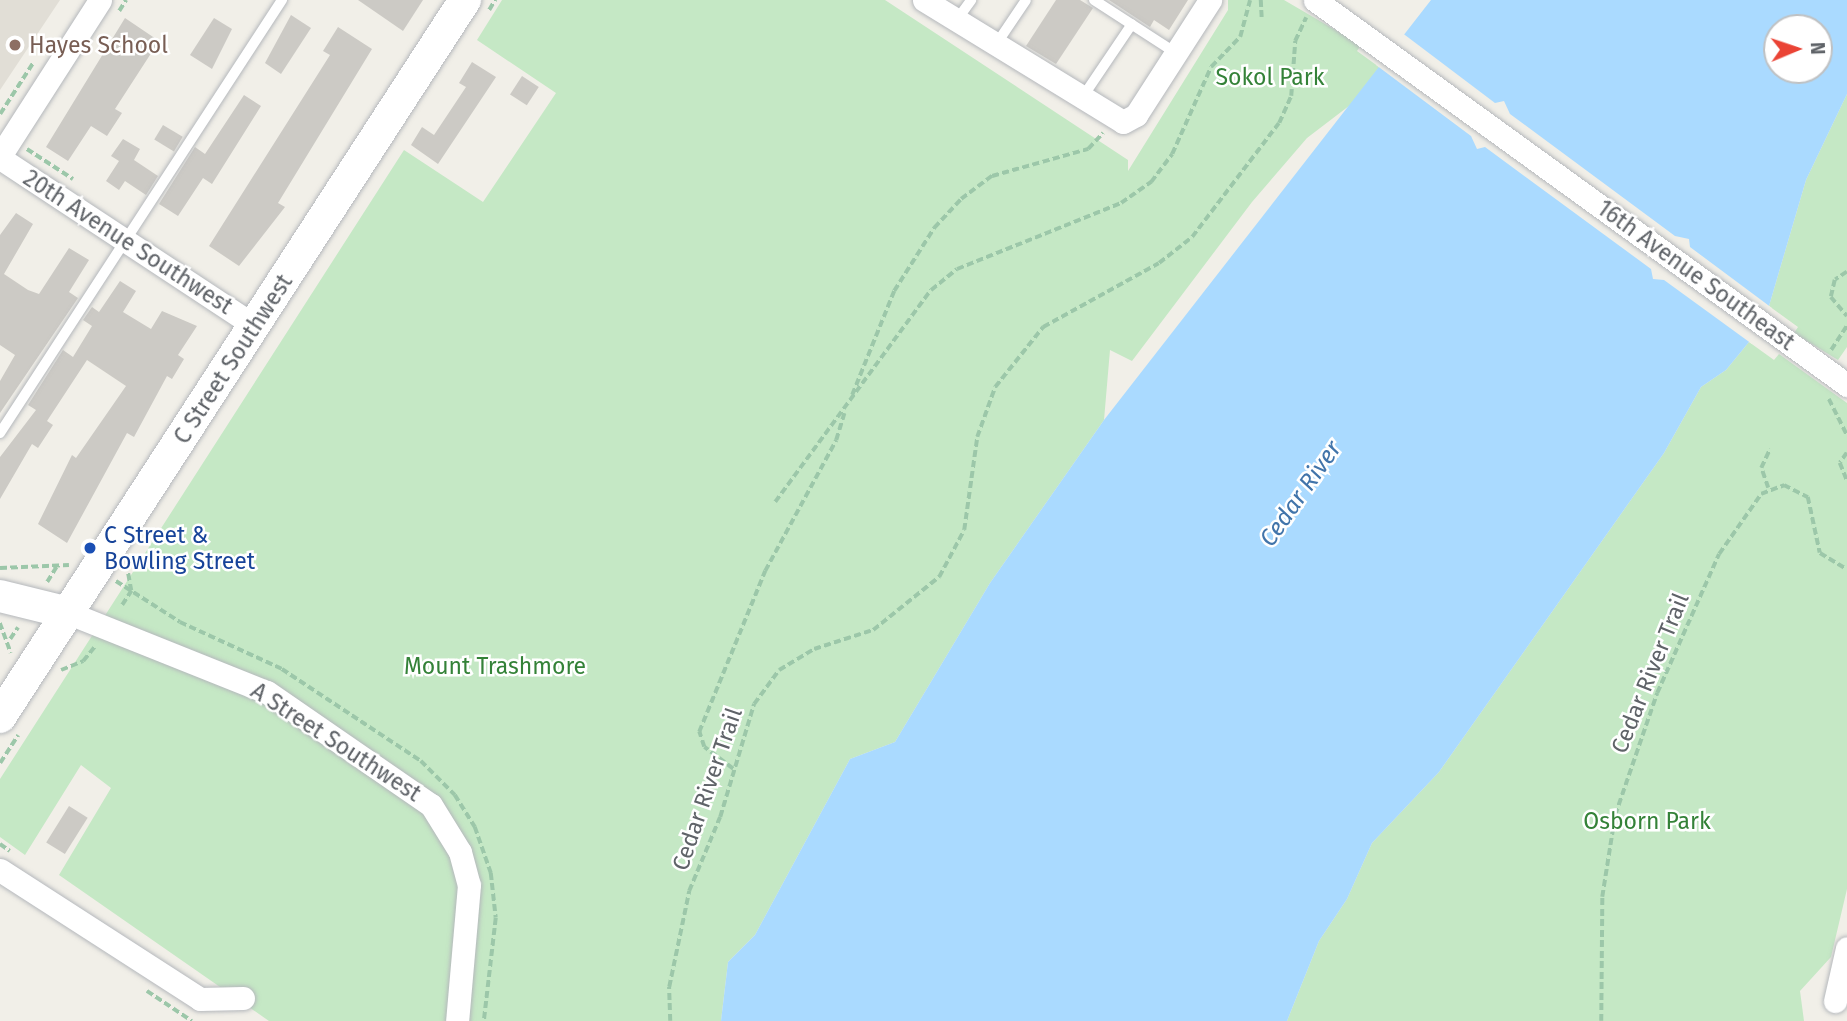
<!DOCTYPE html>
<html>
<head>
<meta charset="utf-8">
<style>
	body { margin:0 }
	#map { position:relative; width:1847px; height:1021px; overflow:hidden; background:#f1efe8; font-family:"Fira Sans",sans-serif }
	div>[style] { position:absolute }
	.education>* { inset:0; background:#e1ded6 }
	.green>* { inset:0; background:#c5e8c5 }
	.water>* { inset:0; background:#aadaff }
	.pier>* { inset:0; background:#f1efe8 }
	.building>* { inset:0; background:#cccac5; transform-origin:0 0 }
	.path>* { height:3.5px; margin-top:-1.75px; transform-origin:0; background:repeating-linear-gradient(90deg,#9cc7a9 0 7px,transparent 0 10.5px) }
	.roads { filter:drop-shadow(0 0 2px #b5b8bc) drop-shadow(0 0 2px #b5b8bc) }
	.service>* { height:10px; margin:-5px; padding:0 5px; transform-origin:5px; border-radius:5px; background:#fff }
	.minor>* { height:23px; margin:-11.5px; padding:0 11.5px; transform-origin:11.5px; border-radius:11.5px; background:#fff }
	.secondary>* { height:32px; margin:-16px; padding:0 16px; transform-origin:16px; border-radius:16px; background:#fff }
	.dots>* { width:19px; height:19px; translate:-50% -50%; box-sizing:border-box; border:4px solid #fff; border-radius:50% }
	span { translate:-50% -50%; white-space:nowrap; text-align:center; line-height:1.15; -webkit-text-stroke:5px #fff; paint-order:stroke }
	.education-label { font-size:23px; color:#785e54 }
	.left { translate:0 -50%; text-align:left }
	.park-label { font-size:23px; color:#348238 }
	.street-label { font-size:23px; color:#5f6368 }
	.transit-label { font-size:23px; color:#164399 }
	.water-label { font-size:24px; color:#4174aa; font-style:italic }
	.north { position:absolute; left:1763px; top:14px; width:70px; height:70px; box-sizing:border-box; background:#fff; border:2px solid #bfc1c3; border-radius:50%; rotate:88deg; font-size:19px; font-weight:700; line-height:28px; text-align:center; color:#5f6368 }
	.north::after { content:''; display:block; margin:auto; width:24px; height:32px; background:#ea4335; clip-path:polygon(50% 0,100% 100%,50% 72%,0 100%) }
</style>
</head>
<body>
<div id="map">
	<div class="education">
		<div style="clip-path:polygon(0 0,60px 0,0 90px)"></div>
	</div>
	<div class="green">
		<div style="clip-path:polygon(502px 0,885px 0,1128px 160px,1128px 171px,1228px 10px,1228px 0,1284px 0,1361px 45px,1357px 51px,1379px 67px,1362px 96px,1307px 138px,1252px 202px,1132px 361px,1110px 350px,1104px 420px,990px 583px,895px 742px,850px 759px,755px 935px,728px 962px,721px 1021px,269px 1021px,59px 875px,111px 788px,81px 765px,25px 855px,0 837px,0 779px,404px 150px,483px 202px,556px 93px,477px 40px)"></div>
		<div style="clip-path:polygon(1847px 94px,1847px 347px,1838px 360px,1794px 333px,1798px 327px,1769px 306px,1806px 180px)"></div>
		<div style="clip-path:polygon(1749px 342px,1774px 360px,1779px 354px,1847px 403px,1847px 889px,1831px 957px,1800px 991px,1804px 1021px,1287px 1021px,1319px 941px,1347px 899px,1372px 843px,1439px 772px,1664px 453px,1701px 387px,1726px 370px)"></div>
	</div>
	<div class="water">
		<div style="clip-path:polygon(evenodd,1431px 0,1847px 0,1847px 94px,1806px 180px,1769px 306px,1749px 342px,1726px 370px,1701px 387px,1664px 453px,1439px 772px,1372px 843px,1347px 899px,1319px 941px,1287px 1021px,721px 1021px,728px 962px,755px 935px,850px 759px,895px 742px,990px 583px,1104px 420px,1431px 0,1777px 28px,1819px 28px,1819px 70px,1777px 70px,1777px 28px)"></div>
	</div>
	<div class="pier">
		<div style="clip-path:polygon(1401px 32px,1495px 103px,1504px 101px,1510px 114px,1675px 236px,1689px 239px,1690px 247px,1772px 308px,1752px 344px,1664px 280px,1653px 279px,1651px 269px,1485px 147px,1477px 149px,1471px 136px,1376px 65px)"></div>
	</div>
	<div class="building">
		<div style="clip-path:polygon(358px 0,423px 0,403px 31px)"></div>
		<div style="clip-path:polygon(1056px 0,1080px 0,1093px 8px,1056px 64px,1026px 46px)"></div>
		<div style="clip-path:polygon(1109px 0,1188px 0,1169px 30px,1154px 20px,1150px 27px)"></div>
		<div style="clip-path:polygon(291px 15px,311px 28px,281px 74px,265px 63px)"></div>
		<div style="clip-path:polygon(125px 18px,159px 41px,115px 109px,122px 113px,107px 136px,91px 126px,68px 161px,46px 147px)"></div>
		<div style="clip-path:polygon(214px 18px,232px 29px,212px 69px,190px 55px)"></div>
		<div style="clip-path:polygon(338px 27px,372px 49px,278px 203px,285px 207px,239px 266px,209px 246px,330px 55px,323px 51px)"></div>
		<div style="clip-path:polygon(472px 62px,496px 77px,438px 164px,411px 145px,422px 127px,434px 135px,466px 87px,459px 83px)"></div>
		<div style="left:522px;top:76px;width:20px;height:22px;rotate:33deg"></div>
		<div style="clip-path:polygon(244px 95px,261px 106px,212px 184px,203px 178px,178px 216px,159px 204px,195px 147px,205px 154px)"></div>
		<div style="left:163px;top:125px;width:23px;height:17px;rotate:31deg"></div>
		<div style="clip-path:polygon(123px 139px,140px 149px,134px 160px,158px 176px,146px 195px,125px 181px,119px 190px,106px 181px,119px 161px,111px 156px)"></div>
		<div style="clip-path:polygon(16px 213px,33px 224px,4px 274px,28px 290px,39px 294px,69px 248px,89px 260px,69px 292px,78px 298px,0 413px,0 381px,15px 355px,0 345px,0 235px)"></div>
		<div style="clip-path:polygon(120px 281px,136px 291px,123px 312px,151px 329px,162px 311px,197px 326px,178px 355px,184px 359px,172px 379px,167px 376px,134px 437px,127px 433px,67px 543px,38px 524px,72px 455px,76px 458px,126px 386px,87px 360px,47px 421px,53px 425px,38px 448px,32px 444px,0 499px,0 457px,36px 410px,28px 405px,63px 350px,73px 357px,92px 326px,83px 320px,92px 307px,99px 312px)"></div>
		<div style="left:69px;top:806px;width:22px;height:43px;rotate:32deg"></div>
	</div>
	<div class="path">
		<div style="left:1261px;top:0;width:18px;rotate:87deg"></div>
		<div style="left:489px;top:10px;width:12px;rotate:-59deg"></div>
		<div style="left:119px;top:11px;width:13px;rotate:-58deg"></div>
		<div style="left:0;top:114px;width:61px;rotate:-57.1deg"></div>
		<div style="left:27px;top:149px;width:55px;rotate:33.1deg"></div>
		<div style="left:1847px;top:272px;width:14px;rotate:146deg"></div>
		<div style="left:1835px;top:280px;width:17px;rotate:103deg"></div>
		<div style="left:1831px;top:297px;width:25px;rotate:50deg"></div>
		<div style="left:1831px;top:350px;width:30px;rotate:-57deg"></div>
		<div style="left:852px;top:395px;width:112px;rotate:-68deg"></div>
		<div style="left:894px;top:291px;width:75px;rotate:-57.6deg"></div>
		<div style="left:934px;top:228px;width:40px;rotate:-47deg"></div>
		<div style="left:961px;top:199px;width:39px;rotate:-37deg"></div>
		<div style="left:992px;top:176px;width:100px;rotate:-15.7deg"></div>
		<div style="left:1088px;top:149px;width:22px;rotate:-47deg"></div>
		<div style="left:1829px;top:399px;width:40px;rotate:63.4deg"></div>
		<div style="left:1847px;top:453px;width:12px;rotate:125deg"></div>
		<div style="left:1840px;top:463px;width:18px;rotate:68deg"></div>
		<div style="left:1768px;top:488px;width:21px;rotate:-109deg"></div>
		<div style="left:1761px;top:468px;width:21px;rotate:-65deg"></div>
		<div style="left:775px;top:502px;width:263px;rotate:-53.7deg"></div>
		<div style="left:931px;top:290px;width:33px;rotate:-39deg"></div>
		<div style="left:957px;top:269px;width:177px;rotate:-21.9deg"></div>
		<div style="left:1121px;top:203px;width:37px;rotate:-35deg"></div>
		<div style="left:1151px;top:182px;width:35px;rotate:-53deg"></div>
		<div style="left:1172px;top:154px;width:95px;rotate:-65.9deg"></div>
		<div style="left:1211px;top:67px;width:42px;rotate:-46deg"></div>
		<div style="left:1240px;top:37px;width:38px;rotate:-75deg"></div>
		<div style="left:0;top:568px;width:69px;rotate:-2.5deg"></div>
		<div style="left:116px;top:581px;width:76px;rotate:32.6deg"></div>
		<div style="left:180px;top:622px;width:112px;rotate:24.7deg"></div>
		<div style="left:282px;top:669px;width:167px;rotate:33.5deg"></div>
		<div style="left:421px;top:761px;width:48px;rotate:45deg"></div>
		<div style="left:455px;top:795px;width:38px;rotate:58deg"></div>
		<div style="left:475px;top:827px;width:49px;rotate:70.8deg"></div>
		<div style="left:491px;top:873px;width:45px;rotate:83.7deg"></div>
		<div style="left:496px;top:918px;width:104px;rotate:96.6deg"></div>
		<div style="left:47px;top:582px;width:19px;rotate:-58deg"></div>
		<div style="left:122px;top:605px;width:17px;rotate:-57deg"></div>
		<div style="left:131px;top:591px;width:22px;rotate:-100deg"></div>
		<div style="left:0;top:623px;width:32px;rotate:70deg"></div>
		<div style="left:10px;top:639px;width:14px;rotate:-56deg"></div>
		<div style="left:61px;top:670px;width:24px;rotate:-22deg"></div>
		<div style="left:83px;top:661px;width:19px;rotate:-51deg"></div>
		<div style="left:0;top:763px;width:33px;rotate:-57deg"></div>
		<div style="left:733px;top:769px;width:36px;rotate:-143deg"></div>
		<div style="left:704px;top:747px;width:16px;rotate:-108deg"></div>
		<div style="left:699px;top:732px;width:174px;rotate:-67.7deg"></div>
		<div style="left:765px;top:571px;width:149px;rotate:-61.5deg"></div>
		<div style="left:836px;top:440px;width:28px;rotate:-73deg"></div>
		<div style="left:0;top:844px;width:12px;rotate:35deg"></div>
		<div style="left:147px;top:991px;width:54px;rotate:33.7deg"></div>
		<div style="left:670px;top:1021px;width:34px;rotate:-92deg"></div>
		<div style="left:669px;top:987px;width:98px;rotate:-78.2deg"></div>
		<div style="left:689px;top:891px;width:80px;rotate:-67.3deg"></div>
		<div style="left:720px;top:817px;width:118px;rotate:-73.3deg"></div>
		<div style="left:754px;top:704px;width:42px;rotate:-53.7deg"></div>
		<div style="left:779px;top:670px;width:41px;rotate:-31deg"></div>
		<div style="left:814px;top:649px;width:62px;rotate:-17.9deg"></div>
		<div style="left:873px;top:630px;width:85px;rotate:-38.8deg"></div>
		<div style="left:939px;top:577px;width:53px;rotate:-62deg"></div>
		<div style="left:964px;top:530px;width:94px;rotate:-82deg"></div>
		<div style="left:977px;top:437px;width:53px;rotate:-70.2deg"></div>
		<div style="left:995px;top:387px;width:77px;rotate:-51.3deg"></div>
		<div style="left:1043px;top:327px;width:132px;rotate:-28.9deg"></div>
		<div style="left:1159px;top:263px;width:42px;rotate:-38.2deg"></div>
		<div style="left:1192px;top:237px;width:143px;rotate:-52.7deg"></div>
		<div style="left:1279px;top:123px;width:30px;rotate:-66deg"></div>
		<div style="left:1291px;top:96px;width:55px;rotate:-85.8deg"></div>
		<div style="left:1295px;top:41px;width:26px;rotate:-65deg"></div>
		<div style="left:1601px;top:1021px;width:124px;rotate:-89.5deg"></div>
		<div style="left:1602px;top:897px;width:83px;rotate:-81deg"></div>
		<div style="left:1615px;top:815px;width:129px;rotate:-71deg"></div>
		<div style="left:1657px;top:693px;width:152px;rotate:-66deg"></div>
		<div style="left:1719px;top:554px;width:73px;rotate:-55deg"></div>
		<div style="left:1761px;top:494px;width:25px;rotate:-21deg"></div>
		<div style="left:1784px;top:485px;width:27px;rotate:27deg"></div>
		<div style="left:1808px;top:497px;width:57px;rotate:77.9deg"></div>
		<div style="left:1820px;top:553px;width:31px;rotate:31deg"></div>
	</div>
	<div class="roads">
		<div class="service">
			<div style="left:1094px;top:0;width:98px;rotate:32.9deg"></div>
			<div style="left:956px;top:21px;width:26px;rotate:-54deg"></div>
			<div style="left:995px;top:46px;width:55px;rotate:-56deg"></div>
			<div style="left:1082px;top:98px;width:89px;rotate:-56deg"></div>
			<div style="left:0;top:433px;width:517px;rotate:-56.93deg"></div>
		</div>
		<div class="minor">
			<div style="left:924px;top:0;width:233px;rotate:31.5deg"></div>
			<div style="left:1123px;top:122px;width:15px;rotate:-28deg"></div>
			<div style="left:1136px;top:115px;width:137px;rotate:-57.2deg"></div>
			<div style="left:1315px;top:0;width:657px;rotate:35.89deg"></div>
			<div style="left:0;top:156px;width:185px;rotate:-57.3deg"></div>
			<div style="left:0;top:158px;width:305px;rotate:33.4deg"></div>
			<div style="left:69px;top:613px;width:213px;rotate:21.8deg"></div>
			<div style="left:267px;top:692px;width:199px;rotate:34.6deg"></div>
			<div style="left:431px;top:805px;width:55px;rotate:58.3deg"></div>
			<div style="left:460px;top:852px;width:34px;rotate:75deg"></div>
			<div style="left:469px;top:885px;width:137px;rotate:95deg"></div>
			<div style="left:0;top:870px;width:238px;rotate:32.8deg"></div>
			<div style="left:200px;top:999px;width:43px;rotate:-1.3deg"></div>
			<div style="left:1835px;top:1001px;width:54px;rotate:-77.2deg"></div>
		</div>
		<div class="secondary">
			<div style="left:0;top:596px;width:71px;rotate:13.8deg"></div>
			<div style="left:0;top:717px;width:855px;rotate:-57.04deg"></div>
		</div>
	</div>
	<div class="dots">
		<div style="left:15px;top:45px;background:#8d6e63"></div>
		<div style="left:90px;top:548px;background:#1a4fb4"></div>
	</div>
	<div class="education-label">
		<span class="left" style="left:29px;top:45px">Hayes School</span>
	</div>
	<div class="park-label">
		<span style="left:1270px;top:77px">Sokol Park</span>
		<span style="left:495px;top:666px">Mount Trashmore</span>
		<span style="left:1647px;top:821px">Osborn Park</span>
	</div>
	<div class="street-label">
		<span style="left:128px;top:242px;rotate:33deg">20th Avenue Southwest</span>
		<span style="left:1696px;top:275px;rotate:36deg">16th Avenue Southeast</span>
		<span style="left:233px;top:359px;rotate:-57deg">C Street Southwest</span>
		<span style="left:1650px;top:673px;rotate:-68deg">Cedar River Trail</span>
		<span style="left:336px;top:742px;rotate:33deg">A Street Southwest</span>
		<span style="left:707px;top:789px;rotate:-71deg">Cedar River Trail</span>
	</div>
	<div class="transit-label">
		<span class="left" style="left:104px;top:548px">C Street &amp;<br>Bowling Street</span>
	</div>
	<div class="water-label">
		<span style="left:1301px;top:494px;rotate:-55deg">Cedar River</span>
	</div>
	<div class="north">N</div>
</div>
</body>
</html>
